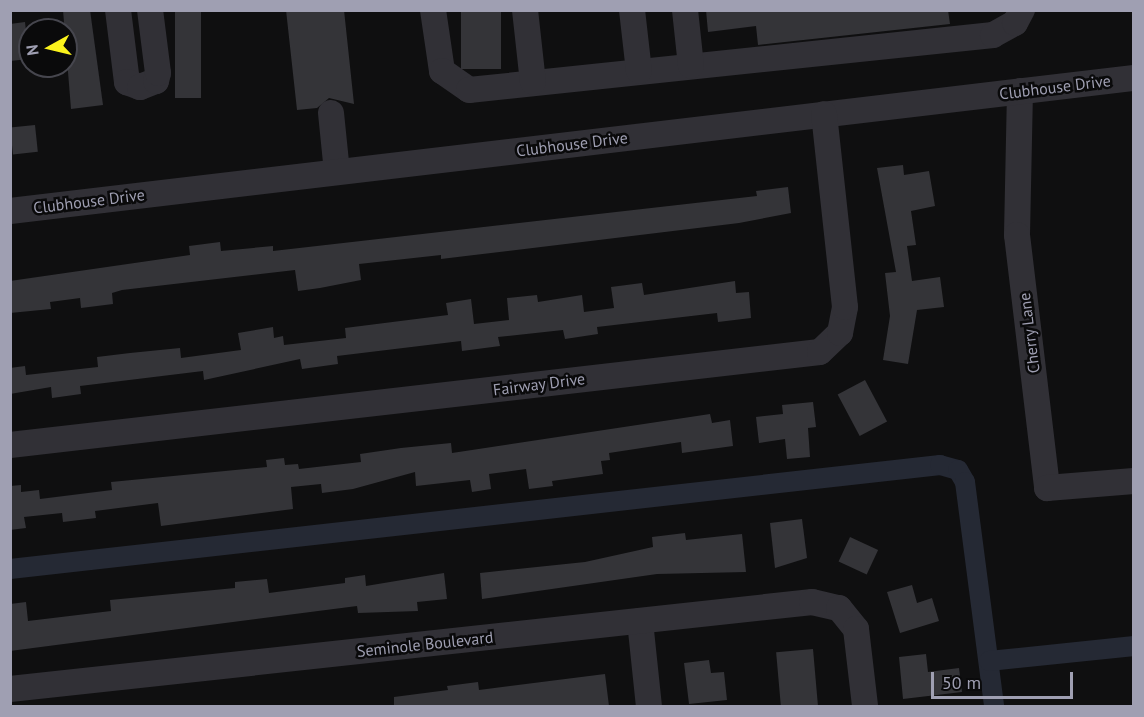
<!DOCTYPE html>
<html>
<head>
<meta charset="utf-8">
<style>
	body { margin:0 }
	#map { position:relative; width:1144px; height:717px; overflow:hidden; background:#0f0f10; font-family:"PT Sans",sans-serif }
	div>[style] { position:absolute }
	.canal>* { height:20px; margin:-10px; padding:0 10px; transform-origin:10px; border-radius:10px; background:#252934 }
	.building>* { inset:0; background:#343438; transform-origin:0 0 }
	.minor>* { height:26px; margin:-13px; padding:0 13px; transform-origin:13px; border-radius:13px; background:#313036 }
	span { translate:-50% -50%; white-space:nowrap; text-align:center; line-height:1.15; -webkit-text-stroke:5px #0a0a0b; paint-order:stroke }
	.street-label { font-size:16px; color:#9f9fb2 }
	.frame { position:absolute; inset:0; border:12px solid #9f9fb2; pointer-events:none }
	.north { position:absolute; left:18px; top:18px; width:60px; height:60px; box-sizing:border-box; background:#0a0a0b; border:2px solid #46464e; border-radius:50%; rotate:262deg; font-size:16px; font-weight:700; line-height:24px; text-align:center; color:#9f9fb2 }
	.north::after { content:''; display:block; margin:auto; width:21px; height:27px; background:#fbf31c; clip-path:polygon(50% 0,100% 100%,50% 72%,0 100%) }
	.scale { position:absolute; left:931px; top:672px; width:142px; height:27px; box-sizing:border-box; border:3px solid #9f9fb2; border-top:0; padding-left:8px; font-size:18px; line-height:21px; white-space:nowrap; color:#9f9fb2; -webkit-text-stroke:4px #0a0a0b; paint-order:stroke }
</style>
</head>
<body>
<div id="map">
	<div class="canal">
		<div style="left:10px;top:569px;width:936px;rotate:-6.38deg"></div>
		<div style="left:940px;top:465px;width:19px;rotate:16deg"></div>
		<div style="left:958px;top:470px;width:14px;rotate:60deg"></div>
		<div style="left:965px;top:482px;width:226px;rotate:82.6deg"></div>
		<div style="left:989px;top:661px;width:146px;rotate:-5.9deg"></div>
	</div>
	<div class="building">
		<div style="clip-path:polygon(63px 10px,90px 10px,103px 105px,71px 109px)"></div>
		<div style="left:175px;top:10px;width:26px;height:88px"></div>
		<div style="clip-path:polygon(286px 10px,344px 10px,354px 104px,329px 98px,317px 108px,297px 110px)"></div>
		<div style="left:461px;top:10px;width:40px;height:59px"></div>
		<div style="clip-path:polygon(706px 10px,948px 10px,950px 24px,758px 45px,756px 26px,708px 32px)"></div>
		<div style="clip-path:polygon(25px 22px,29px 59px,10px 61px,10px 24px)"></div>
		<div style="left:35px;top:125px;width:27px;height:25px;rotate:84deg"></div>
		<div style="clip-path:polygon(903px 165px,904px 175px,929px 171px,935px 206px,911px 211px,916px 245px,907px 246px,912px 281px,940px 277px,944px 307px,917px 310px,908px 364px,883px 360px,890px 316px,885px 273px,896px 272px,877px 168px)"></div>
		<div style="clip-path:polygon(788px 187px,791px 213px,739px 223px,441px 259px,441px 255px,359px 264px,361px 280px,320px 288px,298px 291px,295px 270px,122px 290px,112px 293px,113px 304px,81px 308px,80px 298px,50px 302px,51px 309px,10px 313px,10px 281px,190px 255px,189px 246px,220px 242px,221px 251px,273px 246px,273px 251px,757px 196px,756px 191px)"></div>
		<div style="clip-path:polygon(735px 281px,736px 293px,749px 292px,751px 318px,718px 322px,717px 313px,597px 327px,598px 334px,565px 339px,563px 330px,498px 337px,500px 346px,462px 351px,461px 341px,337px 356px,338px 364px,302px 369px,300px 359px,204px 380px,203px 371px,80px 386px,81px 394px,52px 398px,51px 387px,10px 394px,10px 368px,25px 366px,26px 375px,98px 367px,97px 357px,130px 353px,180px 348px,181px 358px,241px 350px,238px 333px,273px 327px,274px 338px,283px 336px,284px 345px,346px 338px,345px 328px,448px 315px,446px 303px,471px 299px,474px 324px,509px 320px,507px 298px,537px 295px,538px 302px,582px 295px,584px 312px,614px 308px,611px 287px,642px 283px,644px 295px)"></div>
		<div style="left:865px;top:380px;width:47px;height:31px;rotate:62deg"></div>
		<div style="clip-path:polygon(813px 402px,816px 427px,808px 428px,810px 457px,787px 459px,785px 439px,759px 443px,756px 417px,783px 414px,782px 405px)"></div>
		<div style="clip-path:polygon(710px 414px,712px 423px,730px 420px,733px 446px,682px 453px,681px 442px,609px 453px,610px 460px,601px 461px,603px 474px,552px 481px,553px 486px,529px 489px,526px 469px,489px 474px,491px 489px,472px 492px,470px 480px,416px 486px,415px 472px,353px 489px,322px 493px,321px 484px,291px 487px,293px 509px,161px 526px,158px 503px,95px 511px,96px 518px,63px 522px,62px 513px,24px 517px,26px 528px,10px 530px,10px 486px,21px 485px,21px 492px,39px 490px,40px 499px,112px 490px,111px 482px,267px 467px,266px 460px,284px 458px,285px 465px,298px 464px,299px 469px,361px 462px,360px 454px,401px 448px,451px 443px,452px 453px)"></div>
		<div style="clip-path:polygon(802px 519px,807px 558px,775px 568px,770px 523px)"></div>
		<div style="clip-path:polygon(685px 533px,686px 540px,742px 534px,746px 572px,657px 574px,482px 599px,480px 573px,585px 562px,653px 547px,652px 537px)"></div>
		<div style="left:850px;top:537px;width:31px;height:27px;rotate:25deg"></div>
		<div style="clip-path:polygon(444px 573px,447px 599px,417px 602px,418px 611px,358px 613px,357px 606px,10px 651px,10px 604px,26px 602px,28px 621px,111px 611px,110px 600px,235px 588px,235px 582px,267px 579px,269px 593px,345px 583px,345px 578px,365px 575px,366px 586px)"></div>
		<div style="clip-path:polygon(912px 585px,917px 603px,932px 598px,939px 621px,900px 633px,887px 592px)"></div>
		<div style="left:813px;top:649px;width:57px;height:37px;rotate:85deg"></div>
		<div style="clip-path:polygon(926px 654px,928px 672px,959px 668px,962px 692px,903px 699px,899px 657px)"></div>
		<div style="clip-path:polygon(709px 660px,711px 673px,724px 672px,727px 700px,689px 704px,684px 663px)"></div>
		<div style="clip-path:polygon(605px 674px,609px 706px,394px 706px,394px 697px,448px 690px,447px 686px,478px 682px,479px 690px)"></div>
	</div>
	<div class="minor">
		<div style="left:118px;top:10px;width:73px;rotate:82.9deg"></div>
		<div style="left:127px;top:82px;width:14px;rotate:21deg"></div>
		<div style="left:140px;top:87px;width:17px;rotate:-21deg"></div>
		<div style="left:156px;top:81px;width:8px;rotate:-76deg"></div>
		<div style="left:158px;top:73px;width:64px;rotate:-97.2deg"></div>
		<div style="left:433px;top:10px;width:62px;rotate:81.6deg"></div>
		<div style="left:442px;top:71px;width:33px;rotate:35deg"></div>
		<div style="left:469px;top:90px;width:527px;rotate:-5.99deg"></div>
		<div style="left:993px;top:35px;width:25px;rotate:-29deg"></div>
		<div style="left:1015px;top:23px;width:15px;rotate:-62deg"></div>
		<div style="left:525px;top:10px;width:72px;rotate:83.7deg"></div>
		<div style="left:632px;top:10px;width:61px;rotate:83.5deg"></div>
		<div style="left:685px;top:10px;width:56px;rotate:83.9deg"></div>
		<div style="left:1020px;top:91px;width:144px;rotate:91.2deg"></div>
		<div style="left:1017px;top:235px;width:255px;rotate:83.2deg"></div>
		<div style="left:1047px;top:488px;width:87px;rotate:-4.6deg"></div>
		<div style="left:331px;top:113px;width:59px;rotate:84.2deg"></div>
		<div style="left:10px;top:211px;width:1132px;rotate:-6.75deg"></div>
		<div style="left:10px;top:445px;width:815px;rotate:-6.55deg"></div>
		<div style="left:820px;top:352px;width:28px;rotate:-44deg"></div>
		<div style="left:840px;top:333px;width:26px;rotate:-79deg"></div>
		<div style="left:845px;top:307px;width:194px;rotate:-96.2deg"></div>
		<div style="left:640px;top:621px;width:85px;rotate:84deg"></div>
		<div style="left:10px;top:689px;width:807px;rotate:-6.19deg"></div>
		<div style="left:812px;top:602px;width:28px;rotate:13deg"></div>
		<div style="left:839px;top:608px;width:27px;rotate:51deg"></div>
		<div style="left:856px;top:629px;width:78px;rotate:83.3deg"></div>
	</div>
	<div class="street-label">
		<span style="left:1055px;top:87px;rotate:-7deg">Clubhouse Drive</span>
		<span style="left:572px;top:144px;rotate:-7deg">Clubhouse Drive</span>
		<span style="left:89px;top:201px;rotate:-7deg">Clubhouse Drive</span>
		<span style="left:1029px;top:333px;rotate:-97deg">Cherry Lane</span>
		<span style="left:539px;top:384px;rotate:-7deg">Fairway Drive</span>
		<span style="left:425px;top:644px;rotate:-6deg">Seminole Boulevard</span>
	</div>
	<div class="frame"></div>
	<div class="north">N</div>
	<div class="scale">50 m</div>
</div>
</body>
</html>
